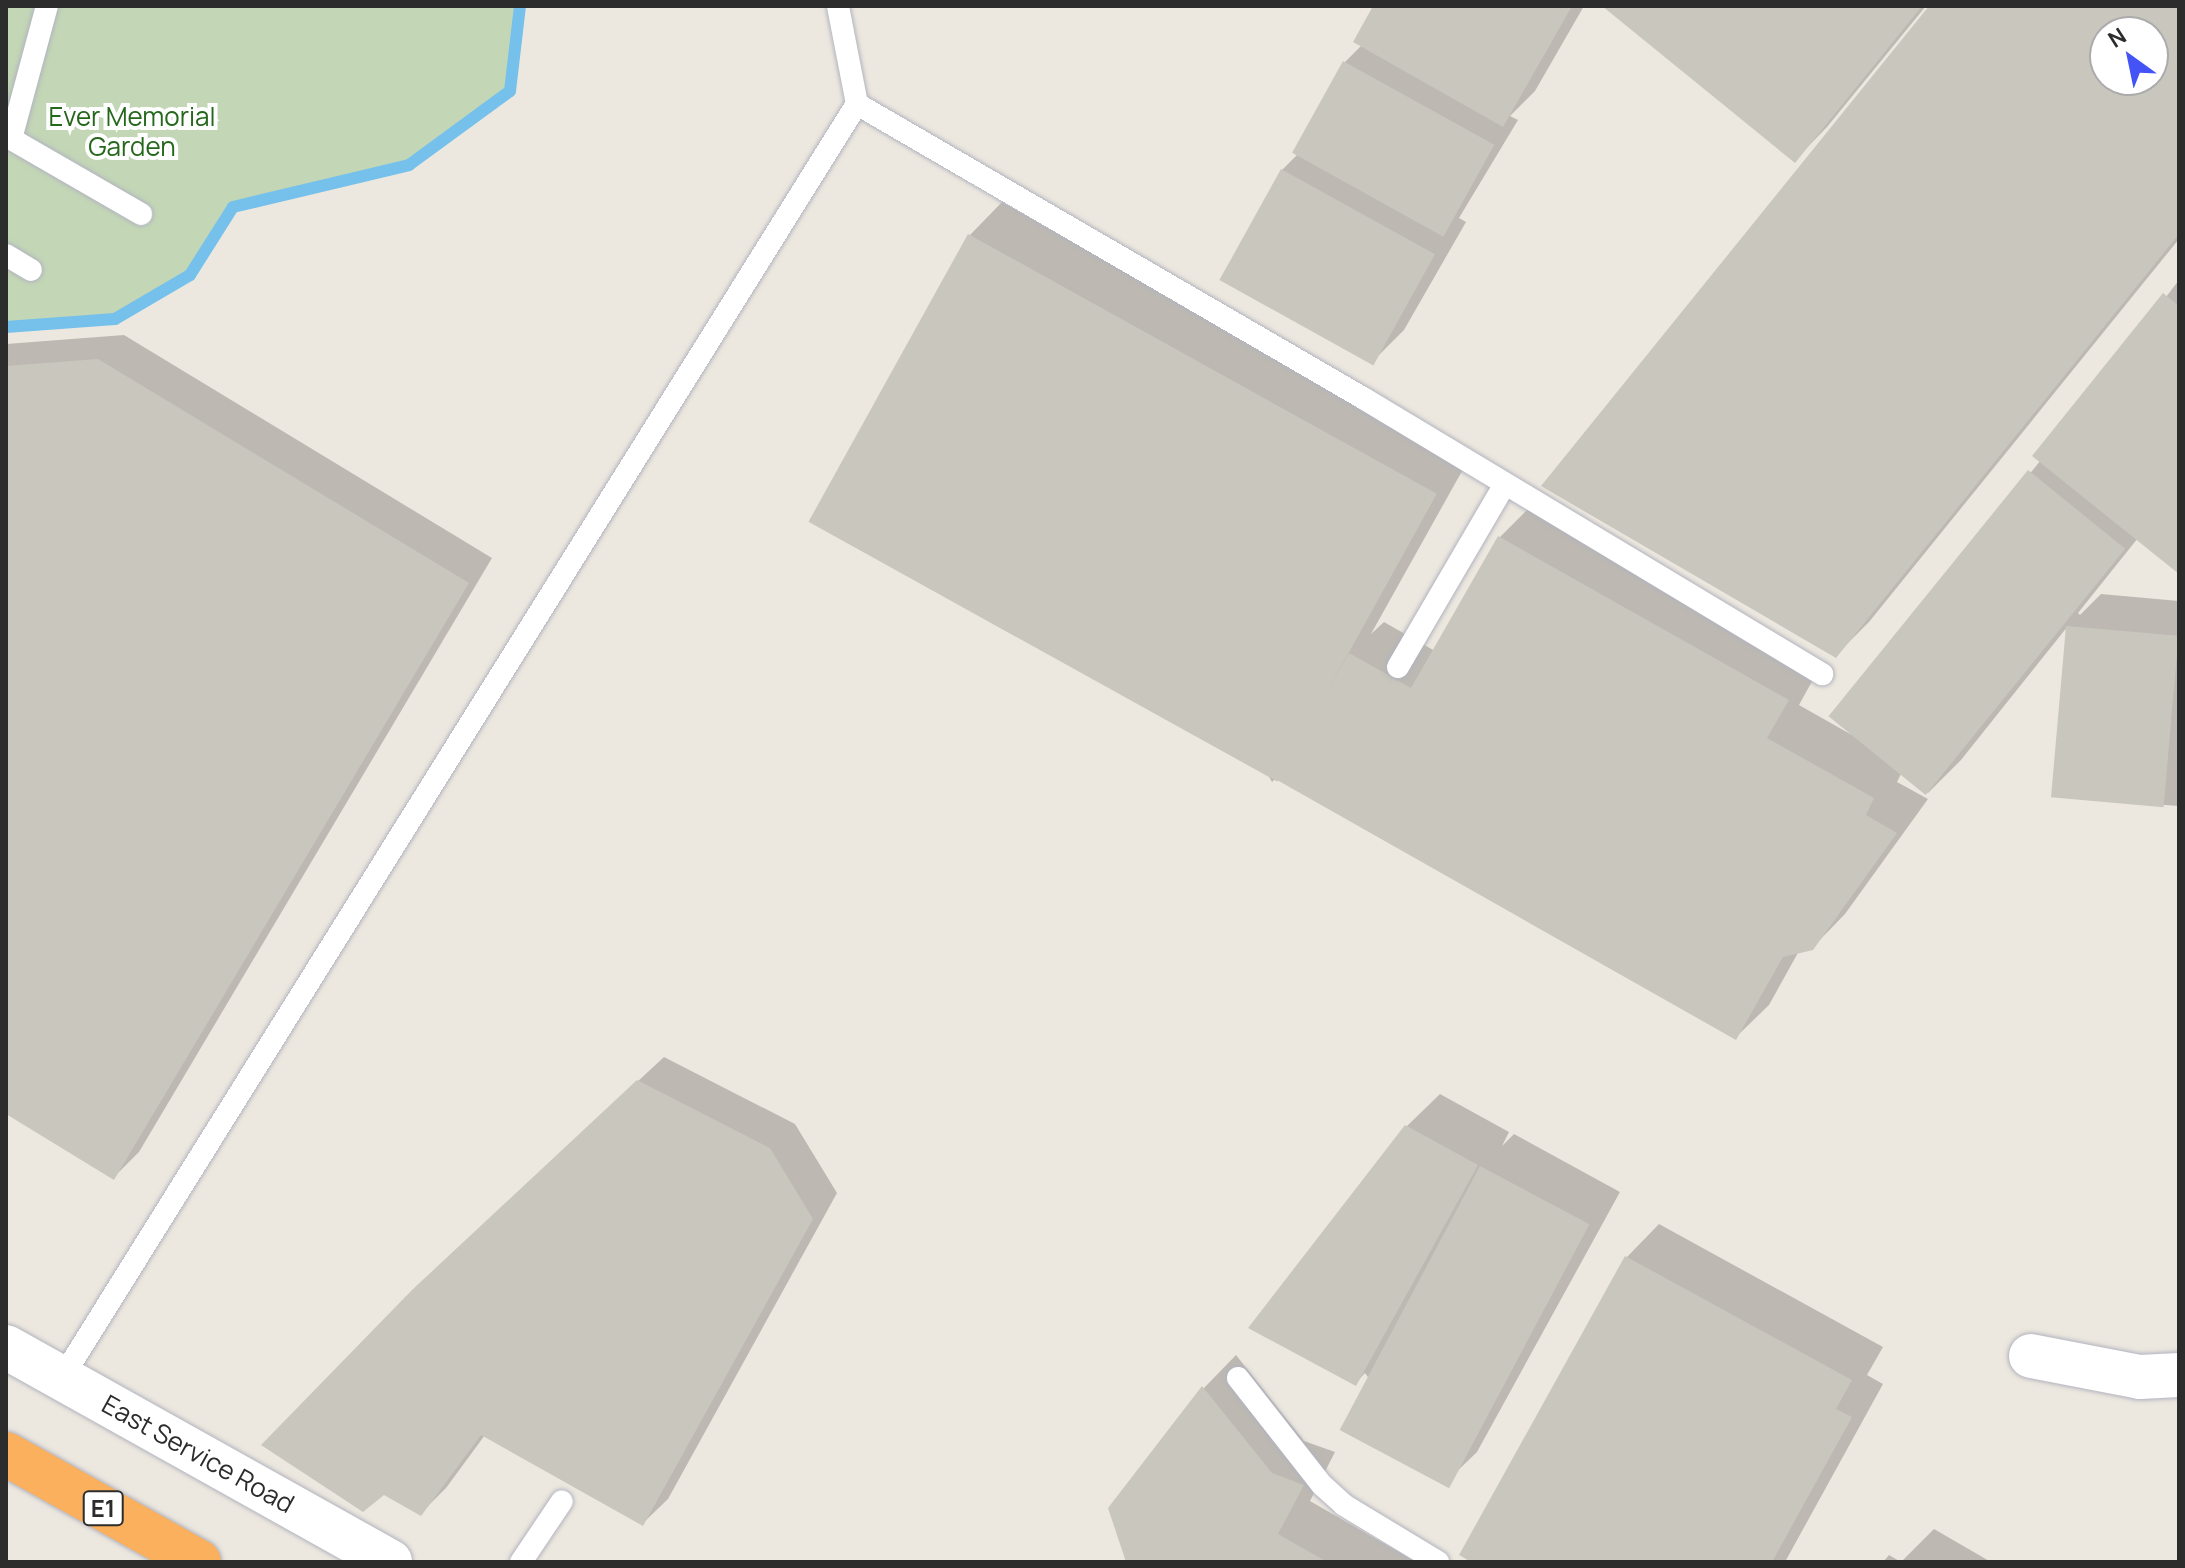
<!DOCTYPE html>
<html>
<head>
<meta charset="utf-8">
<style>
	body { margin:0 }
	#map { position:relative; width:2185px; height:1568px; overflow:hidden; background:#ede8df; font-family:Manrope,sans-serif }
	div>[style] { position:absolute }
	.cemetery>* { inset:0; background:#c3d7b6 }
	.shadow>* { inset:0; background:#0003 }
	.stream>* { height:12px; margin:-6px; padding:0 6px; transform-origin:6px; border-radius:6px; background:#75c1ec }
	.building>* { inset:0; background:#c9c6bd; transform-origin:0 0 }
	.roads { filter:drop-shadow(0 0 2px #b2b3bf) drop-shadow(0 0 2px #b2b3bf) }
	.lane>* { height:22px; margin:-11px; padding:0 11px; transform-origin:11px; border-radius:11px; background:#fff }
	.street>* { height:44px; margin:-22px; padding:0 22px; transform-origin:22px; border-radius:22px; background:#fff }
	.secondary>* { height:44px; margin:-22px; padding:0 22px; transform-origin:22px; border-radius:22px; background:#fff }
	.highway>* { height:44px; margin:-22px; padding:0 22px; transform-origin:22px; border-radius:22px; background:#fab05d }
	span { translate:-50% -50%; white-space:nowrap; text-align:center; line-height:1.15; -webkit-text-stroke:8px #fff; paint-order:stroke }
	.shield-label span { padding:2px 6px; background:#fff; border:2px solid; border-radius:6px; -webkit-text-stroke-width:0 }
	.shield-label { font-size:24px; color:#2c2c2c; font-weight:700 }
	.park-label { font-size:26px; color:#25681c }
	.street-label { font-size:26px; color:#2c2c2c }
	.frame { position:absolute; inset:0; border:8px solid #2c2c2c; pointer-events:none }
	.north { position:absolute; left:2089px; top:16px; width:80px; height:80px; box-sizing:border-box; background:#fff; border:2px solid #ababab; border-radius:50%; rotate:327deg; font-size:22px; font-weight:700; line-height:32px; text-align:center; color:#2c2c2c }
	.north::after { content:''; display:block; margin:auto; width:28px; height:36px; background:#4353f6; clip-path:polygon(50% 0,100% 100%,50% 72%,0 100%) }
</style>
</head>
<body>
<div id="map">
	<div class="cemetery">
		<div style="clip-path:polygon(6px 6px,520px 6px,510px 91px,409px 165px,233px 207px,190px 275px,115px 319px,6px 327px)"></div>
	</div>
	<div class="shadow">
		<div style="clip-path:polygon(1376px 6px,1584px 6px,1535px 91px,1510px 116px,1518px 120px,1459px 218px,1466px 222px,1404px 330px,1371px 363px,1221px 278px,1282px 170px,1298px 154px,1345px 62px,1362px 45px)"></div>
		<div style="clip-path:polygon(1605px 6px,1926px 6px,1827px 127px,1795px 160px)"></div>
		<div style="clip-path:polygon(evenodd,1931px 6px,2179px 6px,2179px 239px,1869px 622px,1836px 655px,1931px 6px,2105px 32px,2153px 32px,2153px 80px,2105px 80px,2105px 32px)"></div>
		<div style="clip-path:polygon(1002px 202px,1466px 464px,1371px 634px,1384px 622px,1435px 651px,1500px 537px,1533px 504px,1820px 667px,1799px 705px,1852px 735px,1833px 716px,2041px 460px,2179px 280px,2179px 571px,2138px 538px,2078px 613px,2080px 615px,2101px 594px,2179px 601px,2179px 806px,2055px 797px,2068px 626px,1961px 760px,1928px 793px,1902px 772px,1897px 782px,1928px 799px,1845px 914px,1812px 948px,1799px 951px,1769px 1005px,1736px 1037px,1284px 770px,1272px 782px,970px 235px)"></div>
		<div style="clip-path:polygon(124px 335px,492px 558px,139px 1152px,114px 1177px,6px 1112px,6px 344px)"></div>
		<div style="clip-path:polygon(664px 1057px,795px 1124px,837px 1193px,668px 1499px,642px 1524px,485px 1435px,446px 1488px,421px 1513px,440px 1265px)"></div>
		<div style="clip-path:polygon(1440px 1094px,1509px 1132px,1502px 1146px,1514px 1134px,1620px 1192px,1477px 1452px,1444px 1484px,1365px 1373px,1355px 1384px,1407px 1126px)"></div>
		<div style="clip-path:polygon(1659px 1224px,1883px 1347px,1867px 1375px,1883px 1384px,1785px 1562px,1476px 1562px,1627px 1257px)"></div>
		<div style="clip-path:polygon(1236px 1355px,1304px 1441px,1335px 1452px,1310px 1501px,1416px 1562px,1128px 1562px,1110px 1508px,1204px 1388px)"></div>
		<div style="clip-path:polygon(1934px 1529px,1991px 1562px,1901px 1562px)"></div>
		<div style="clip-path:polygon(1889px 1555px,1901px 1562px,1883px 1562px)"></div>
	</div>
	<div class="stream">
		<div style="left:6px;top:327px;width:109px;rotate:-4.2deg"></div>
		<div style="left:115px;top:319px;width:87px;rotate:-30.4deg"></div>
		<div style="left:190px;top:275px;width:80px;rotate:-57.7deg"></div>
		<div style="left:233px;top:207px;width:181px;rotate:-13.4deg"></div>
		<div style="left:409px;top:165px;width:125px;rotate:-36.2deg"></div>
		<div style="left:510px;top:91px;width:86px;rotate:-83.3deg"></div>
	</div>
	<div class="building">
		<div style="clip-path:polygon(1373px 6px,1572px 6px,1503px 127px,1353px 42px)"></div>
		<div style="clip-path:polygon(1602px 6px,1922px 6px,1795px 163px)"></div>
		<div style="clip-path:polygon(evenodd,1929px 6px,2179px 6px,2179px 234px,1836px 658px,1541px 486px,1929px 6px,2105px 32px,2153px 32px,2153px 80px,2105px 80px,2105px 32px)"></div>
		<div style="left:1343px;top:61px;width:173px;height:105px;rotate:29deg"></div>
		<div style="left:1281px;top:169px;width:176px;height:127px;rotate:29deg"></div>
		<div style="left:968px;top:234px;width:536px;height:329px;rotate:29deg"></div>
		<div style="clip-path:polygon(2163px 293px,2179px 306px,2179px 574px,2032px 456px)"></div>
		<div style="clip-path:polygon(98px 359px,469px 583px,114px 1180px,6px 1114px,6px 366px)"></div>
		<div style="left:2028px;top:470px;width:125px;height:317px;rotate:39deg"></div>
		<div style="clip-path:polygon(1498px 536px,1789px 700px,1767px 738px,1874px 798px,1866px 815px,1897px 833px,1813px 950px,1783px 957px,1736px 1040px,1277px 780px,1349px 653px,1411px 688px)"></div>
		<div style="left:2066px;top:626px;width:113px;height:172px;rotate:5deg"></div>
		<div style="clip-path:polygon(637px 1080px,770px 1148px,813px 1219px,643px 1526px,481px 1435px,421px 1516px,384px 1495px,363px 1512px,261px 1445px,412px 1290px)"></div>
		<div style="clip-path:polygon(1405px 1125px,1478px 1165px,1356px 1386px,1248px 1328px)"></div>
		<div style="left:1480px;top:1166px;width:124px;height:299px;rotate:28deg"></div>
		<div style="clip-path:polygon(1625px 1256px,1852px 1380px,1836px 1409px,1852px 1417px,1772px 1562px,1471px 1562px,1459px 1555px)"></div>
		<div style="clip-path:polygon(1202px 1386px,1272px 1473px,1304px 1485px,1278px 1534px,1327px 1562px,1126px 1562px,1108px 1508px)"></div>
	</div>
	<div class="roads">
		<div class="lane">
			<div style="left:857px;top:104px;width:585px;rotate:30.16deg"></div>
			<div style="left:1363px;top:398px;width:536px;rotate:31.02deg"></div>
			<div style="left:6px;top:136px;width:156px;rotate:30deg"></div>
			<div style="left:11px;top:139px;width:138px;rotate:-74.9deg"></div>
			<div style="left:6px;top:255px;width:29px;rotate:31deg"></div>
			<div style="left:1398px;top:667px;width:212px;rotate:-59.7deg"></div>
			<div style="left:62px;top:1378px;width:1502px;rotate:-58.04deg"></div>
			<div style="left:857px;top:104px;width:100px;rotate:-101deg"></div>
			<div style="left:1238px;top:1378px;width:136px;rotate:51.9deg"></div>
			<div style="left:1322px;top:1485px;width:30px;rotate:42deg"></div>
			<div style="left:1344px;top:1505px;width:110px;rotate:31.2deg"></div>
			<div style="left:521px;top:1562px;width:73px;rotate:-56.1deg"></div>
		</div>
		<div class="street">
			<div style="left:2031px;top:1356px;width:111px;rotate:10.9deg"></div>
			<div style="left:2140px;top:1377px;width:39px;rotate:-3deg"></div>
		</div>
		<div class="secondary">
			<div style="left:6px;top:1347px;width:440px;rotate:29.2deg"></div>
		</div>
		<div class="highway">
			<div style="left:6px;top:1454px;width:221px;rotate:29.2deg"></div>
		</div>
	</div>
	<div class="shield-label">
		<span style="left:103px;top:1508px">E1</span>
	</div>
	<div class="park-label">
		<span style="left:132px;top:132px">Ever Memorial<br>Garden</span>
	</div>
	<div class="street-label">
		<span style="left:198px;top:1454px;rotate:29deg">East Service Road</span>
	</div>
	<div class="frame"></div>
	<div class="north">N</div>
</div>
</body>
</html>
